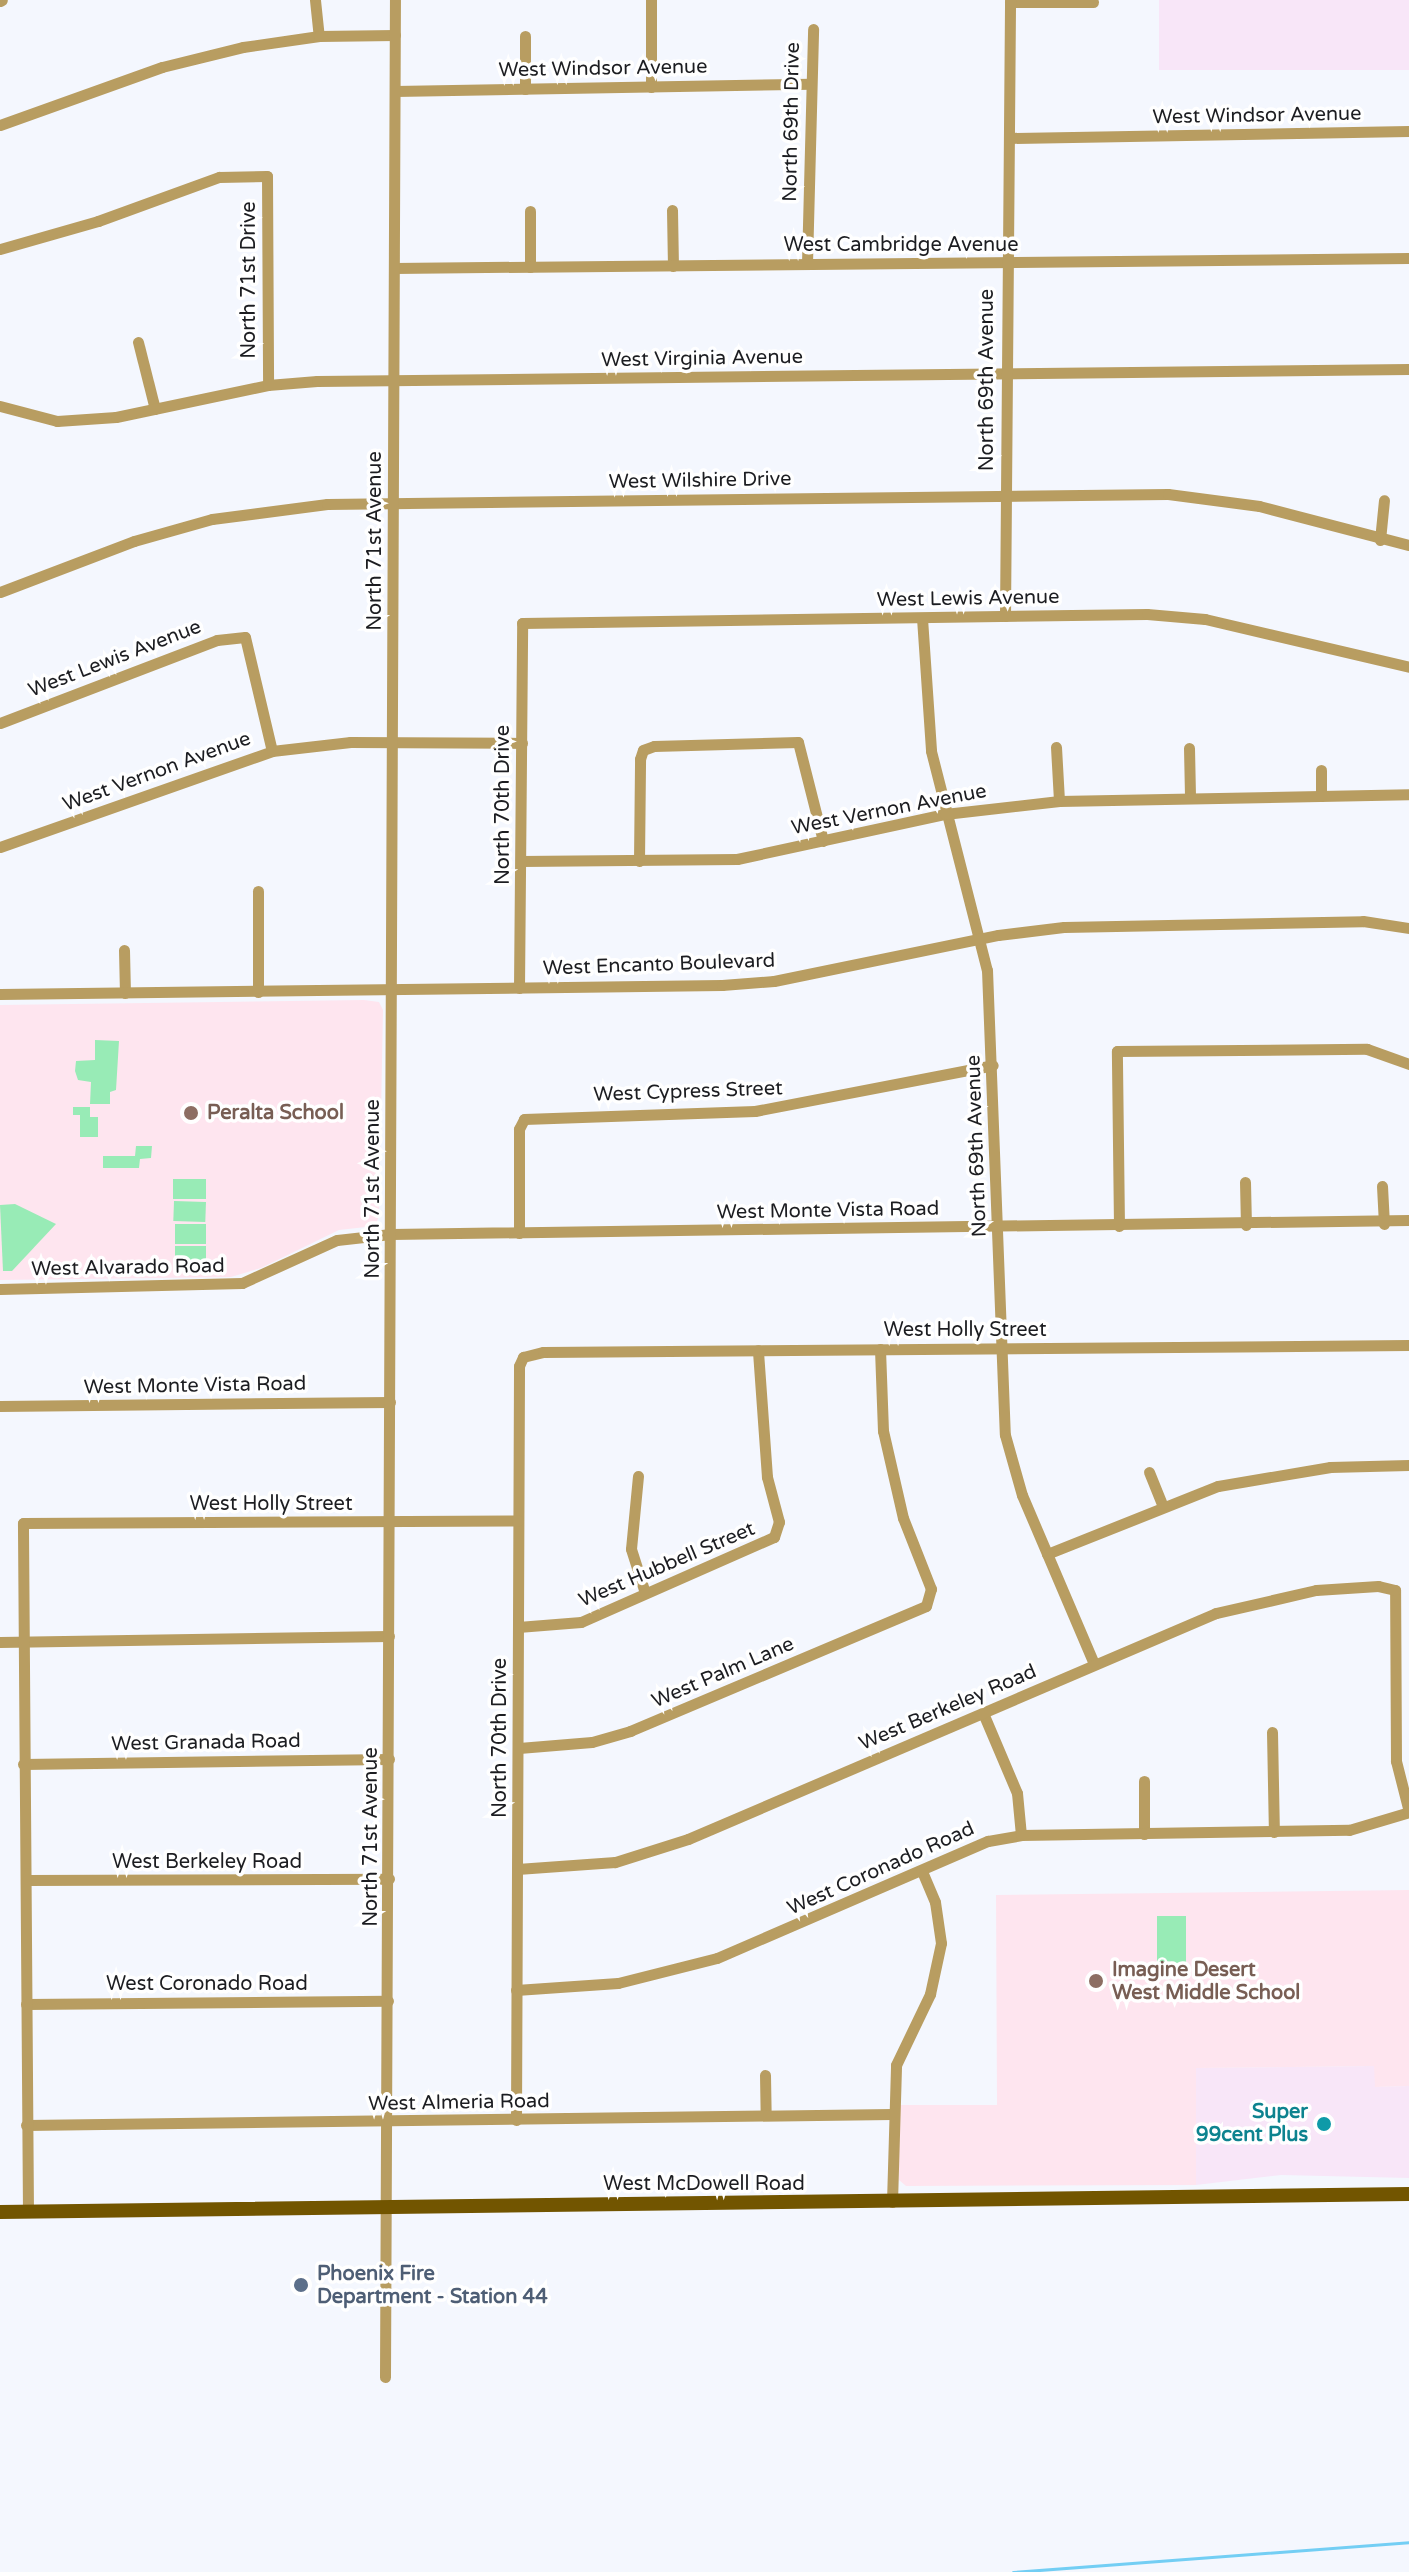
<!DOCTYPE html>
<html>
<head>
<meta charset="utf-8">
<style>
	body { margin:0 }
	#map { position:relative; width:1409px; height:2572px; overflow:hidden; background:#f4f7fe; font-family:"Varela Round",sans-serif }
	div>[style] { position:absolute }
	.commercial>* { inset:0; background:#f8e6f8; transform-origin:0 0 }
	.education>* { inset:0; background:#fee5ef }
	.green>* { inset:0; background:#98ebb6; transform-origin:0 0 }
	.stream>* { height:3px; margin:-1.5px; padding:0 1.5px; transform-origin:1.5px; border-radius:1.5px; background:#73cef4 }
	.minor>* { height:11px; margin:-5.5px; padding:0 5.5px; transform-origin:5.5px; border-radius:5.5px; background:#b89d61 }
	.major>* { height:14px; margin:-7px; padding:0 7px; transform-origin:7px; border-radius:7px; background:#725500 }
	.dots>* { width:22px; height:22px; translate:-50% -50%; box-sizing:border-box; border:4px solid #fff; border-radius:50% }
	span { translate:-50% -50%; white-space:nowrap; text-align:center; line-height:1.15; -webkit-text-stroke:7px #fff; paint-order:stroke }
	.street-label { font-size:20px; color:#1c1d21 }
	.education-label { font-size:20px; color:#785e54; font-weight:700 }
	.left { translate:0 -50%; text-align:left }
	.culture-label { font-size:20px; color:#0d838f; font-weight:700 }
	.right { translate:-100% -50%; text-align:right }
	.service-label { font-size:20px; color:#4e5e75; font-weight:700 }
</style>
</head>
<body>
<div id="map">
	<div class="commercial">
		<div style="left:1159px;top:0;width:250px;height:70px"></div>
		<div style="clip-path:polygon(1375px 2066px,1375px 2087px,1409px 2086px,1409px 2178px,1281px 2175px,1196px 2185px,1196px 2068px)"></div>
	</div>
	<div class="education">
		<div style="clip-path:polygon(364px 1000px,379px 1002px,383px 1010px,379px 1216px,375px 1226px,339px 1230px,261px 1268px,231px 1277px,0 1280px,0 1005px)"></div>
		<div style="clip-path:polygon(1409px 1890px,1409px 2086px,1375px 2087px,1374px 2066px,1196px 2068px,1196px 2185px,906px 2186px,899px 2180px,899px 2105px,997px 2105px,996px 1895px)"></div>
	</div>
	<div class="green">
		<div style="clip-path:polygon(95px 1040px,119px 1041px,116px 1090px,110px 1092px,110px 1104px,90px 1104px,91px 1082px,78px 1080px,75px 1071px,76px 1061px,95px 1060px)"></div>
		<div style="clip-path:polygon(73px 1107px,90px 1107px,90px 1117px,98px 1117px,98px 1137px,80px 1137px,80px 1115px,73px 1115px)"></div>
		<div style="clip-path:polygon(136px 1146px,152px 1146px,151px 1158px,140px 1159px,139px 1168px,103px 1168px,103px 1156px,135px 1156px)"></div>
		<div style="left:173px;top:1179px;width:33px;height:20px"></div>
		<div style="left:174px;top:1201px;width:32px;height:20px;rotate:2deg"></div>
		<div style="clip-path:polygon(15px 1204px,56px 1224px,12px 1271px,3px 1271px,0 1205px)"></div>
		<div style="left:175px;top:1224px;width:31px;height:20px"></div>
		<div style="left:175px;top:1246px;width:31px;height:20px"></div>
		<div style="left:1157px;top:1916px;width:29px;height:50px"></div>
	</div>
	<div class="stream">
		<div style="left:1013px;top:2572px;width:397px;rotate:-4.3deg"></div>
	</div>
	<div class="minor">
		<div style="left:315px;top:0;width:36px;rotate:84deg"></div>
		<div style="left:651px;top:0;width:87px;rotate:90deg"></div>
		<div style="left:0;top:1px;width:2px;rotate:-27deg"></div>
		<div style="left:1010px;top:2px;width:83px"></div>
		<div style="left:525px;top:36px;width:53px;rotate:90deg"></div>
		<div style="left:395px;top:91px;width:416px;rotate:-1deg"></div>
		<div style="left:0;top:125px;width:172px;rotate:-19.7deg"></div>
		<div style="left:162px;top:67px;width:83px;rotate:-13.9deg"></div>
		<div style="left:243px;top:47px;width:77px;rotate:-8.2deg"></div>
		<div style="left:319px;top:36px;width:76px;rotate:-0.8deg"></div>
		<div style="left:1009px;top:138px;width:400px;rotate:-1deg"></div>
		<div style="left:672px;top:210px;width:56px;rotate:89deg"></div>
		<div style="left:530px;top:211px;width:56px;rotate:90deg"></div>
		<div style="left:0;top:249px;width:102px;rotate:-15.9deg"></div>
		<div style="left:98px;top:221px;width:129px;rotate:-20deg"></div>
		<div style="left:219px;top:177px;width:48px;rotate:-1.2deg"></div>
		<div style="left:267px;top:176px;width:209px;rotate:89.7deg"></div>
		<div style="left:807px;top:263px;width:234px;rotate:-88.5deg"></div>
		<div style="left:394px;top:268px;width:1015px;rotate:-0.56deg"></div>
		<div style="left:138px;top:342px;width:69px;rotate:75.8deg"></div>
		<div style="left:0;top:406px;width:59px;rotate:14.7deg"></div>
		<div style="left:57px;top:421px;width:59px;rotate:-3.9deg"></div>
		<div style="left:116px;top:417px;width:155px;rotate:-11.9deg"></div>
		<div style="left:268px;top:385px;width:49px;rotate:-4.7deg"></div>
		<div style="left:317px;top:381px;width:1092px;rotate:-0.63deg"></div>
		<div style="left:1380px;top:540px;width:40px;rotate:-84.3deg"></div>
		<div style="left:0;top:592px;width:143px;rotate:-20.8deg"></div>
		<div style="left:134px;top:541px;width:81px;rotate:-15.8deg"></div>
		<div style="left:212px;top:519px;width:116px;rotate:-7.4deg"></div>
		<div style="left:327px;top:504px;width:841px;rotate:-0.68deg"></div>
		<div style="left:1168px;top:494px;width:92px;rotate:7.5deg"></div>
		<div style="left:1259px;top:506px;width:155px;rotate:14.6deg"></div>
		<div style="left:1005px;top:616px;width:616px;rotate:-89.53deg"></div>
		<div style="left:922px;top:618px;width:133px;rotate:86.1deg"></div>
		<div style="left:931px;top:751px;width:226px;rotate:75.7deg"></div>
		<div style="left:987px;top:970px;width:465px;rotate:87.8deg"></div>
		<div style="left:1005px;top:1435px;width:62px;rotate:74.2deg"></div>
		<div style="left:1022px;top:1495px;width:184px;rotate:66.9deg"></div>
		<div style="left:0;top:723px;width:232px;rotate:-20.9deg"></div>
		<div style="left:217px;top:640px;width:28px;rotate:-6deg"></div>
		<div style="left:245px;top:637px;width:117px;rotate:76.7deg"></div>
		<div style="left:1056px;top:747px;width:54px;rotate:86.8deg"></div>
		<div style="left:1189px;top:748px;width:48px;rotate:88.8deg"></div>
		<div style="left:1321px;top:770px;width:26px;rotate:90deg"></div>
		<div style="left:0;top:847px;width:288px;rotate:-19.4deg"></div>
		<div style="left:272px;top:751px;width:79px;rotate:-6.6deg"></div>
		<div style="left:350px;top:742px;width:172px;rotate:0.3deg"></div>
		<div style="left:521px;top:861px;width:216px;rotate:-0.5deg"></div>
		<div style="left:737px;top:859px;width:213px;rotate:-12.2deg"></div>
		<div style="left:945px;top:814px;width:115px;rotate:-6.5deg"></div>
		<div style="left:1059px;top:801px;width:350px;rotate:-1.1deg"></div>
		<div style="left:639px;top:861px;width:102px;rotate:-89.4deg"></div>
		<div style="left:640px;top:759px;width:9px;rotate:-72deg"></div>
		<div style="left:643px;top:750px;width:12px;rotate:-20deg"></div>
		<div style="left:654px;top:746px;width:144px;rotate:-1.6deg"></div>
		<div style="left:798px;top:742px;width:102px;rotate:75.8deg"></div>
		<div style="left:258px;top:891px;width:101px;rotate:90deg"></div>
		<div style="left:124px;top:950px;width:43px;rotate:88.7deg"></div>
		<div style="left:519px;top:988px;width:365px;rotate:-89.5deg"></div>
		<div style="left:522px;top:623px;width:625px;rotate:-0.83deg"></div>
		<div style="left:1147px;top:614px;width:58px;rotate:4.9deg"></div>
		<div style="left:1205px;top:619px;width:210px;rotate:13.2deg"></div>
		<div style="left:0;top:994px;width:722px;rotate:-0.71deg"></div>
		<div style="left:722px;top:985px;width:52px;rotate:-4.4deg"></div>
		<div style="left:774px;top:981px;width:229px;rotate:-11.6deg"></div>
		<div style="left:998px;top:935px;width:66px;rotate:-6.9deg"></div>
		<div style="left:1064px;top:927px;width:299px;rotate:-1.1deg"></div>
		<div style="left:1363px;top:921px;width:47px;rotate:8.7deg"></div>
		<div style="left:1245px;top:1182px;width:43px;rotate:88.7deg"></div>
		<div style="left:1382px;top:1186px;width:38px;rotate:87deg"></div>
		<div style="left:1119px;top:1226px;width:175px;rotate:-90.7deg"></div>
		<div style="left:1117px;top:1051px;width:250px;rotate:-0.5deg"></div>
		<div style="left:1367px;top:1049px;width:45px;rotate:19.7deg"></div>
		<div style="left:519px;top:1233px;width:104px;rotate:-90deg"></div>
		<div style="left:519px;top:1129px;width:11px;rotate:-63deg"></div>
		<div style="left:524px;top:1119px;width:231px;rotate:-2deg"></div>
		<div style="left:755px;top:1111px;width:242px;rotate:-10.9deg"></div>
		<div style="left:0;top:1289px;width:242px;rotate:-1.4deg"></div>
		<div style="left:242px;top:1283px;width:104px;rotate:-24.4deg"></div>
		<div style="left:337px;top:1240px;width:54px;rotate:-6.3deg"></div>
		<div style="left:391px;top:1234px;width:1018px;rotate:-0.79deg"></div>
		<div style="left:0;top:1406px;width:390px;rotate:-0.6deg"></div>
		<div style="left:1149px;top:1472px;width:35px;rotate:68deg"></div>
		<div style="left:638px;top:1476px;width:73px;rotate:95.5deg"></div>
		<div style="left:631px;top:1549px;width:46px;rotate:72.3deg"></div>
		<div style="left:1047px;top:1554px;width:184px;rotate:-21.7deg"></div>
		<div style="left:1218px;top:1486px;width:114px;rotate:-9.6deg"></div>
		<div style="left:1330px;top:1467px;width:79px;rotate:-1.5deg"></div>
		<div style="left:518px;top:1627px;width:63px;rotate:-4.5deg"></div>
		<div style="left:581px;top:1622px;width:211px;rotate:-23.8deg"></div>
		<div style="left:774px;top:1537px;width:16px;rotate:-72deg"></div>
		<div style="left:779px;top:1522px;width:47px;rotate:-104.9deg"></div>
		<div style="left:767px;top:1477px;width:127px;rotate:-94.1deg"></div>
		<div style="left:0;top:1642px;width:389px;rotate:-0.9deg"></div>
		<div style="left:983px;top:1713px;width:87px;rotate:67deg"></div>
		<div style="left:1017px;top:1793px;width:42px;rotate:84.6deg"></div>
		<div style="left:1272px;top:1732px;width:100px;rotate:88.9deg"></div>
		<div style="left:519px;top:1748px;width:73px;rotate:-4.7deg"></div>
		<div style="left:592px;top:1742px;width:40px;rotate:-16deg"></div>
		<div style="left:630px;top:1731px;width:321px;rotate:-22.9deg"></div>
		<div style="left:926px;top:1606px;width:18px;rotate:-74deg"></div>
		<div style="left:931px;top:1589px;width:76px;rotate:-111.5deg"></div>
		<div style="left:903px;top:1518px;width:89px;rotate:-102.9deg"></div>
		<div style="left:883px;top:1431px;width:82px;rotate:-92.1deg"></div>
		<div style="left:23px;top:1764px;width:366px;rotate:-0.8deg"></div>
		<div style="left:1144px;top:1781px;width:53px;rotate:90deg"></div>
		<div style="left:26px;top:1880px;width:363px;rotate:-0.2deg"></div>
		<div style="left:516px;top:1990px;width:102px;rotate:-3.9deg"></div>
		<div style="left:618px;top:1983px;width:102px;rotate:-14.2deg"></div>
		<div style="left:717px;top:1958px;width:295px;rotate:-23.4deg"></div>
		<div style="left:988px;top:1841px;width:34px;rotate:-10deg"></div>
		<div style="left:1021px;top:1835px;width:328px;rotate:-0.9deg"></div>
		<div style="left:1349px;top:1830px;width:63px;rotate:-16.7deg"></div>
		<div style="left:1409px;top:1812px;width:53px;rotate:-104.3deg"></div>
		<div style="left:1396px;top:1761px;width:171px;rotate:-90.3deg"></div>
		<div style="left:1395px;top:1590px;width:17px;rotate:-167deg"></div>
		<div style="left:1378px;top:1586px;width:62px;rotate:176.3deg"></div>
		<div style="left:1316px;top:1590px;width:103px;rotate:167deg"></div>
		<div style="left:1216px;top:1613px;width:574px;rotate:156.83deg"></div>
		<div style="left:688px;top:1839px;width:77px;rotate:162.5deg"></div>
		<div style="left:615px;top:1862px;width:98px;rotate:175.9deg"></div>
		<div style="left:26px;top:2004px;width:362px;rotate:-0.5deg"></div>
		<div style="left:765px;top:2075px;width:39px;rotate:89deg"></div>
		<div style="left:516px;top:2120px;width:754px;rotate:-89.77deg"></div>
		<div style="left:519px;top:1366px;width:10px;rotate:-66deg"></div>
		<div style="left:523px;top:1357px;width:21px;rotate:-14deg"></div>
		<div style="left:543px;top:1352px;width:866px;rotate:-0.46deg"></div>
		<div style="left:26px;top:2125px;width:866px;rotate:-0.73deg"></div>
		<div style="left:892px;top:2202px;width:137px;rotate:-88.3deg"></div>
		<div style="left:896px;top:2065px;width:79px;rotate:-64.4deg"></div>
		<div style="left:930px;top:1994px;width:52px;rotate:-77.8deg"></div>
		<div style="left:941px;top:1943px;width:41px;rotate:-98.3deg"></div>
		<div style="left:935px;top:1902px;width:34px;rotate:-113deg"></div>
		<div style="left:28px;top:2212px;width:689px;rotate:-90.42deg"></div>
		<div style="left:23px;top:1523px;width:495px;rotate:-0.3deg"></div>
		<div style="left:385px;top:2377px;width:2377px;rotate:-89.76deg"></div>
	</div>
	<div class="major">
		<div style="left:0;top:2212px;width:1409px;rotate:-0.73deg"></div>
	</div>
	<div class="dots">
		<div style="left:191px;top:1113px;background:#8d6e63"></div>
		<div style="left:1096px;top:1981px;background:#8d6e63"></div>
		<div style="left:1324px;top:2124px;background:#0f9aa8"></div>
		<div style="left:301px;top:2285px;background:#5c6f8a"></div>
	</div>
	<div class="street-label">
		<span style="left:603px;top:69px;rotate:-1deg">West Windsor Avenue</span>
		<span style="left:1257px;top:116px;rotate:-1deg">West Windsor Avenue</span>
		<span style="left:792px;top:122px;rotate:-89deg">North 69th Drive</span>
		<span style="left:901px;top:245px">West Cambridge Avenue</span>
		<span style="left:249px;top:280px;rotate:-90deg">North 71st Drive</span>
		<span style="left:702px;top:359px;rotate:-1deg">West Virginia Avenue</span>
		<span style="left:987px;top:380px;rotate:-90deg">North 69th Avenue</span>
		<span style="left:700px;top:481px;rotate:-1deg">West Wilshire Drive</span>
		<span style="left:375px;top:541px;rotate:-90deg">North 71st Avenue</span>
		<span style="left:968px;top:599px;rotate:-1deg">West Lewis Avenue</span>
		<span style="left:115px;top:659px;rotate:-21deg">West Lewis Avenue</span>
		<span style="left:157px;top:772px;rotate:-20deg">West Vernon Avenue</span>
		<span style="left:503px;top:805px;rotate:-90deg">North 70th Drive</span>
		<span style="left:889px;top:810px;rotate:-11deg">West Vernon Avenue</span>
		<span style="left:659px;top:965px;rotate:-2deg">West Encanto Boulevard</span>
		<span style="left:688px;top:1092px;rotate:-2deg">West Cypress Street</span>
		<span style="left:977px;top:1146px;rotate:-92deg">North 69th Avenue</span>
		<span style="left:373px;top:1189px;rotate:-90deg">North 71st Avenue</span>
		<span style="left:828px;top:1211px;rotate:-1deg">West Monte Vista Road</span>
		<span style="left:128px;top:1268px;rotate:-1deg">West Alvarado Road</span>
		<span style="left:965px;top:1330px">West Holly Street</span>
		<span style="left:195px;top:1386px;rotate:-1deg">West Monte Vista Road</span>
		<span style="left:271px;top:1504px">West Holly Street</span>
		<span style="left:667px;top:1565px;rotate:-23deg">West Hubbell Street</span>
		<span style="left:723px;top:1673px;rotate:-23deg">West Palm Lane</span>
		<span style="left:948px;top:1708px;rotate:-23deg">West Berkeley Road</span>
		<span style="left:500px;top:1738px;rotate:-90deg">North 70th Drive</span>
		<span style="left:206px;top:1743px;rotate:-1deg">West Granada Road</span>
		<span style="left:371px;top:1837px;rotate:-90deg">North 71st Avenue</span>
		<span style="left:207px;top:1862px">West Berkeley Road</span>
		<span style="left:881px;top:1869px;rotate:-24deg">West Coronado Road</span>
		<span style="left:207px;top:1984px">West Coronado Road</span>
		<span style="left:459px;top:2103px;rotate:-1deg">West Almeria Road</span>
		<span style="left:704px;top:2184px">West McDowell Road</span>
	</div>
	<div class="education-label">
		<span class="left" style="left:207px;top:1113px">Peralta School</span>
		<span class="left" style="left:1112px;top:1982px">Imagine Desert<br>West Middle School</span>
	</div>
	<div class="culture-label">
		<span class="right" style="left:1308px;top:2124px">Super<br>99cent Plus</span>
	</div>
	<div class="service-label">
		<span class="left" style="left:317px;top:2286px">Phoenix Fire<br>Department - Station 44</span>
	</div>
</div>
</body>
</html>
